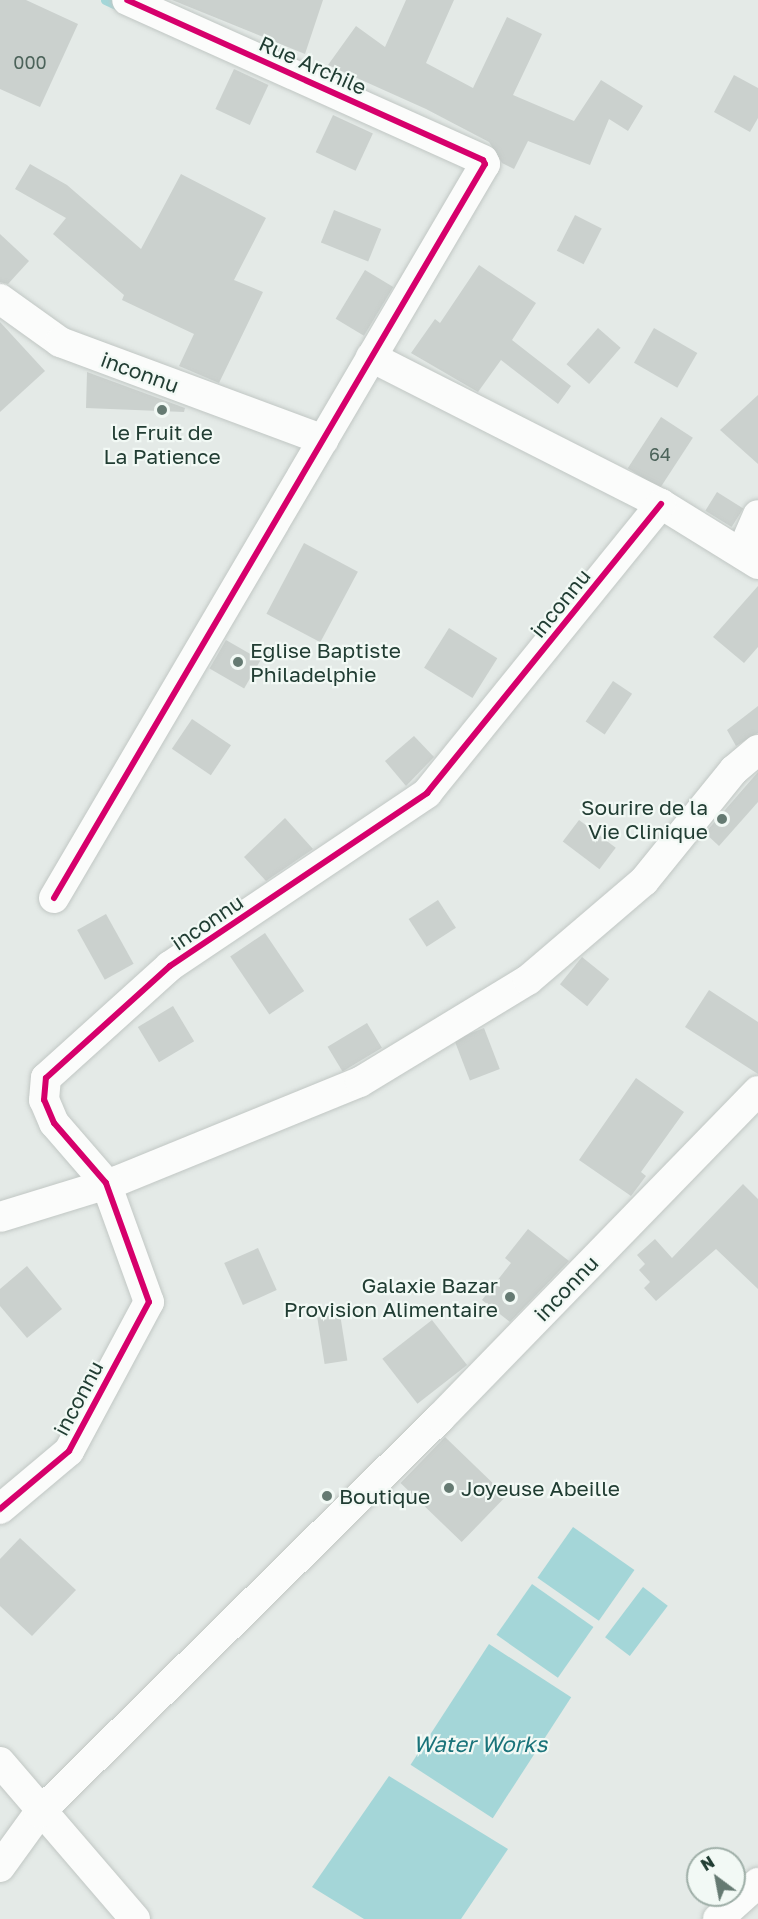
<!DOCTYPE html>
<html>
<head>
<meta charset="utf-8">
<style>
	body { margin:0 }
	#map { position:relative; width:758px; height:1919px; overflow:hidden; background:#e4eae7; font-family:"Golos Text",sans-serif }
	div>[style] { position:absolute }
	.water>* { inset:0; background:#a4d6d8; transform-origin:0 0 }
	.stream>* { height:9px; margin:-4.5px; padding:0 4.5px; transform-origin:4.5px; border-radius:4.5px; background:#a4d6d8 }
	.building>* { inset:0; background:#cbd1ce; transform-origin:0 0 }
	.roads { filter:drop-shadow(0 0 2px #c1c7c4) drop-shadow(0 0 2px #c1c7c4) }
	.street>* { height:30px; margin:-15px; padding:0 15px; transform-origin:15px; border-radius:15px; background:#fbfcfb }
	.cycleway>* { height:6px; margin:-3px; padding:0 3px; transform-origin:3px; border-radius:3px; background:#d6006c }
	.dots>* { width:16px; height:16px; translate:-50% -50%; box-sizing:border-box; border:3px solid #f2f9f5; border-radius:50% }
	span { translate:-50% -50%; white-space:nowrap; text-align:center; line-height:1.15; -webkit-text-stroke:4.5px #f2f9f5; paint-order:stroke }
	.number-label { font-size:18px; color:#4c635a }
	.number-label span { -webkit-text-stroke-width:0 }
	.street-label { font-size:21px; color:#213d33 }
	.poi-label { font-size:21px; color:#213d33 }
	.left { translate:0 -50%; text-align:left }
	.right { translate:-100% -50%; text-align:right }
	.water-label { font-size:22px; color:#1a737a; font-style:italic }
	.north { position:absolute; left:686px; top:1847px; width:60px; height:60px; box-sizing:border-box; background:#f2f9f5; border:2px solid #9eaea7; border-radius:50%; rotate:328deg; font-size:16px; font-weight:700; line-height:24px; text-align:center; color:#213d33 }
	.north::after { content:''; display:block; margin:auto; width:21px; height:27px; background:#657a72; clip-path:polygon(50% 0,100% 100%,50% 72%,0 100%) }
</style>
</head>
<body>
<div id="map">
	<div class="water">
		<div style="left:573px;top:1527px;width:75px;height:62px;rotate:35deg"></div>
		<div style="left:532px;top:1584px;width:75px;height:62px;rotate:35deg"></div>
		<div style="left:643px;top:1587px;width:31px;height:63px;rotate:37deg"></div>
		<div style="left:489px;top:1644px;width:98px;height:144px;rotate:33deg"></div>
		<div style="clip-path:polygon(389px 1776px,508px 1849px,461px 1919px,364px 1919px,312px 1887px)"></div>
	</div>
	<div class="stream">
		<div style="left:105px;top:0;width:19px;rotate:25deg"></div>
	</div>
	<div class="building">
		<div style="clip-path:polygon(0 0,26px 0,78px 24px,40px 107px,0 89px)"></div>
		<div style="clip-path:polygon(172px 0,323px 0,305px 54px)"></div>
		<div style="clip-path:polygon(406px 0,454px 0,426px 63px,473px 88px,507px 17px,542px 34px,513px 95px,574px 121px,601px 80px,643px 106px,628px 131px,609px 119px,590px 165px,528px 141px,514px 169px,502px 163px,489px 142px,426px 109px,328px 65px,356px 26px,385px 47px)"></div>
		<div style="left:234px;top:69px;width:38px;height:44px;rotate:25deg"></div>
		<div style="clip-path:polygon(734px 75px,758px 88px,758px 118px,750px 132px,714px 112px)"></div>
		<div style="left:333px;top:115px;width:44px;height:41px;rotate:25deg"></div>
		<div style="clip-path:polygon(30px 164px,67px 185px,141px 249px,181px 174px,266px 218px,234px 280px,263px 292px,219px 383px,179px 366px,194px 334px,122px 300px,124px 295px,53px 234px,66px 218px,15px 189px)"></div>
		<div style="left:334px;top:210px;width:51px;height:35px;rotate:22deg"></div>
		<div style="left:575px;top:215px;width:30px;height:40px;rotate:27deg"></div>
		<div style="clip-path:polygon(0 234px,29px 261px,8px 284px,0 282px)"></div>
		<div style="clip-path:polygon(479px 265px,536px 303px,512px 340px,571px 386px,558px 404px,501px 360px,478px 392px,411px 353px,435px 319px,440px 323px)"></div>
		<div style="left:365px;top:270px;width:33px;height:57px;rotate:31deg"></div>
		<div style="clip-path:polygon(0 322px,45px 371px,0 412px)"></div>
		<div style="left:598px;top:328px;width:30px;height:48px;rotate:41deg"></div>
		<div style="left:654px;top:328px;width:50px;height:40px;rotate:30deg"></div>
		<div style="clip-path:polygon(87px 372px,185px 408px,184px 412px,86px 408px)"></div>
		<div style="clip-path:polygon(758px 395px,758px 464px,720px 430px)"></div>
		<div style="left:661px;top:417px;width:38px;height:61px;rotate:33deg"></div>
		<div style="left:717px;top:492px;width:31px;height:22px;rotate:32deg"></div>
		<div style="left:304px;top:543px;width:61px;height:80px;rotate:28deg"></div>
		<div style="clip-path:polygon(758px 586px,758px 647px,744px 663px,713px 637px)"></div>
		<div style="left:449px;top:628px;width:57px;height:47px;rotate:32deg"></div>
		<div style="left:226px;top:640px;width:40px;height:33px;rotate:30deg"></div>
		<div style="left:613px;top:681px;width:23px;height:49px;rotate:34deg"></div>
		<div style="clip-path:polygon(758px 706px,758px 733px,736px 746px,727px 730px)"></div>
		<div style="left:192px;top:719px;width:47px;height:36px;rotate:34deg"></div>
		<div style="clip-path:polygon(414px 736px,434px 757px,406px 786px,385px 761px)"></div>
		<div style="clip-path:polygon(758px 772px,758px 802px,719px 846px,705px 833px)"></div>
		<div style="clip-path:polygon(285px 818px,313px 849px,266px 881px,244px 857px)"></div>
		<div style="left:579px;top:820px;width:46px;height:27px;rotate:37deg"></div>
		<div style="left:438px;top:900px;width:33px;height:35px;rotate:57deg"></div>
		<div style="left:106px;top:914px;width:57px;height:33px;rotate:61deg"></div>
		<div style="left:265px;top:933px;width:70px;height:42px;rotate:56deg"></div>
		<div style="left:582px;top:957px;width:35px;height:35px;rotate:39deg"></div>
		<div style="clip-path:polygon(709px 990px,758px 1022px,758px 1074px,685px 1027px)"></div>
		<div style="left:173px;top:1006px;width:41px;height:41px;rotate:59deg"></div>
		<div style="left:367px;top:1023px;width:29px;height:46px;rotate:59deg"></div>
		<div style="left:484px;top:1028px;width:44px;height:32px;rotate:69deg"></div>
		<div style="clip-path:polygon(636px 1078px,684px 1112px,641px 1172px,646px 1176px,631px 1196px,579px 1160px)"></div>
		<div style="clip-path:polygon(743px 1184px,758px 1199px,758px 1289px,716px 1249px,656px 1301px,644px 1288px,650px 1282px,639px 1270px,645px 1264px,637px 1255px,655px 1239px,672px 1258px)"></div>
		<div style="clip-path:polygon(528px 1229px,569px 1261px,510px 1322px,482px 1300px,511px 1263px,505px 1258px)"></div>
		<div style="left:258px;top:1248px;width:46px;height:37px;rotate:66deg"></div>
		<div style="clip-path:polygon(27px 1266px,62px 1309px,27px 1338px,0 1306px,0 1289px)"></div>
		<div style="left:340px;top:1314px;width:47px;height:23px;rotate:81deg"></div>
		<div style="left:432px;top:1320px;width:57px;height:63px;rotate:52deg"></div>
		<div style="left:445px;top:1437px;width:85px;height:64px;rotate:44deg"></div>
		<div style="clip-path:polygon(20px 1538px,76px 1590px,32px 1636px,0 1606px,0 1559px)"></div>
	</div>
	<div class="roads">
		<div class="street">
			<div style="left:0;top:299px;width:74px;rotate:35.6deg"></div>
			<div style="left:60px;top:342px;width:281px;rotate:20.4deg"></div>
			<div style="left:371px;top:357px;width:325px;rotate:26.9deg"></div>
			<div style="left:661px;top:504px;width:114px;rotate:31.7deg"></div>
			<div style="left:742px;top:552px;width:40px;rotate:-66.6deg"></div>
			<div style="left:54px;top:898px;width:851px;rotate:-59.58deg"></div>
			<div style="left:485px;top:164px;width:4px;rotate:-117deg"></div>
			<div style="left:483px;top:160px;width:390px;rotate:-155.8deg"></div>
			<div style="left:0;top:1217px;width:122px;rotate:-17.1deg"></div>
			<div style="left:117px;top:1181px;width:262px;rotate:-22.2deg"></div>
			<div style="left:360px;top:1082px;width:197px;rotate:-31.3deg"></div>
			<div style="left:528px;top:980px;width:153px;rotate:-40.5deg"></div>
			<div style="left:644px;top:881px;width:143px;rotate:-51deg"></div>
			<div style="left:734px;top:770px;width:31px;rotate:-40deg"></div>
			<div style="left:0;top:1509px;width:90px;rotate:-40deg"></div>
			<div style="left:69px;top:1451px;width:169px;rotate:-61.8deg"></div>
			<div style="left:149px;top:1302px;width:127px;rotate:-109.9deg"></div>
			<div style="left:106px;top:1183px;width:79px;rotate:-130.9deg"></div>
			<div style="left:54px;top:1123px;width:25px;rotate:-113deg"></div>
			<div style="left:44px;top:1100px;width:22px;rotate:-85deg"></div>
			<div style="left:46px;top:1078px;width:167px;rotate:-42.1deg"></div>
			<div style="left:170px;top:966px;width:310px;rotate:-33.9deg"></div>
			<div style="left:427px;top:793px;width:372px;rotate:-51deg"></div>
			<div style="left:0;top:1762px;width:207px;rotate:49.3deg"></div>
			<div style="left:0;top:1867px;width:67px;rotate:-54.2deg"></div>
			<div style="left:39px;top:1813px;width:563px;rotate:-44.57deg"></div>
			<div style="left:440px;top:1418px;width:456px;rotate:-45.8deg"></div>
			<div style="left:718px;top:1919px;width:54px;rotate:-42deg"></div>
		</div>
	</div>
	<div class="cycleway">
		<div style="left:54px;top:898px;width:851px;rotate:-59.58deg"></div>
		<div style="left:485px;top:164px;width:4px;rotate:-117deg"></div>
		<div style="left:483px;top:160px;width:390px;rotate:-155.8deg"></div>
		<div style="left:0;top:1509px;width:90px;rotate:-40deg"></div>
		<div style="left:69px;top:1451px;width:169px;rotate:-61.8deg"></div>
		<div style="left:149px;top:1302px;width:127px;rotate:-109.9deg"></div>
		<div style="left:106px;top:1183px;width:79px;rotate:-130.9deg"></div>
		<div style="left:54px;top:1123px;width:25px;rotate:-113deg"></div>
		<div style="left:44px;top:1100px;width:22px;rotate:-85deg"></div>
		<div style="left:46px;top:1078px;width:167px;rotate:-42.1deg"></div>
		<div style="left:170px;top:966px;width:310px;rotate:-33.9deg"></div>
		<div style="left:427px;top:793px;width:372px;rotate:-51deg"></div>
	</div>
	<div class="dots">
		<div style="left:162px;top:410px;background:#657a72"></div>
		<div style="left:238px;top:662px;background:#657a72"></div>
		<div style="left:722px;top:819px;background:#657a72"></div>
		<div style="left:510px;top:1297px;background:#657a72"></div>
		<div style="left:449px;top:1488px;background:#657a72"></div>
		<div style="left:327px;top:1496px;background:#657a72"></div>
	</div>
	<div class="number-label">
		<span style="left:30px;top:62px">000</span>
		<span style="left:660px;top:454px">64</span>
	</div>
	<div class="street-label">
		<span style="left:313px;top:65px;rotate:24deg">Rue Archile</span>
		<span style="left:140px;top:372px;rotate:20deg">inconnu</span>
		<span style="left:560px;top:603px;rotate:-51deg">inconnu</span>
		<span style="left:207px;top:922px;rotate:-34deg">inconnu</span>
		<span style="left:566px;top:1288px;rotate:-46deg">inconnu</span>
		<span style="left:78px;top:1398px;rotate:-62deg">inconnu</span>
	</div>
	<div class="poi-label">
		<span style="left:162px;top:444px">le Fruit de<br>La Patience</span>
		<span class="left" style="left:250px;top:662px">Eglise Baptiste<br>Philadelphie</span>
		<span class="right" style="left:708px;top:819px">Sourire de la<br>Vie Clinique</span>
		<span class="right" style="left:498px;top:1297px">Galaxie Bazar<br>Provision Alimentaire</span>
		<span class="left" style="left:461px;top:1488px">Joyeuse Abeille</span>
		<span class="left" style="left:339px;top:1496px">Boutique</span>
	</div>
	<div class="water-label">
		<span style="left:480px;top:1744px">Water Works</span>
	</div>
	<div class="north">N</div>
</div>
</body>
</html>
